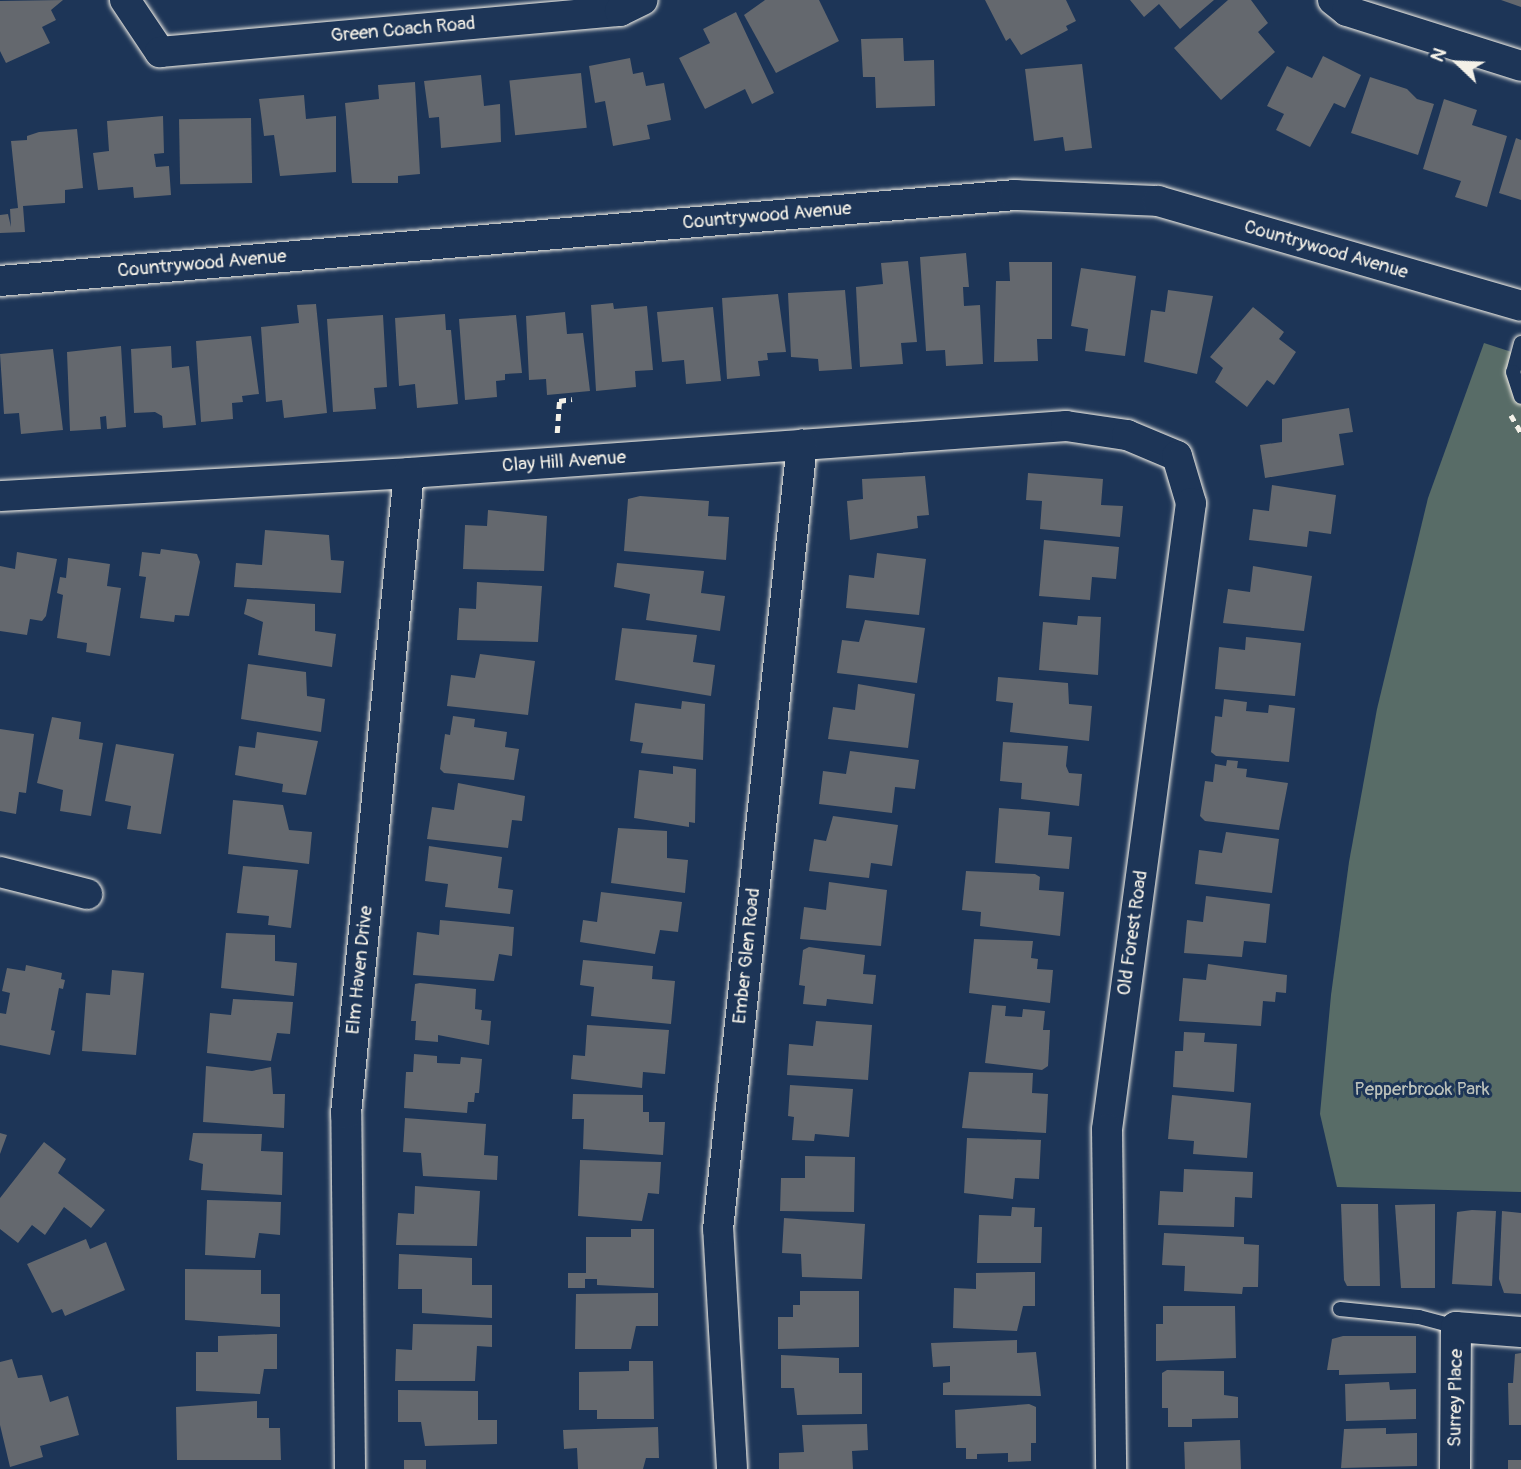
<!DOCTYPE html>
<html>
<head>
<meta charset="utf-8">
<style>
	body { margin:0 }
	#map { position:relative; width:1521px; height:1469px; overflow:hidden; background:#1d3557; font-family:Pangolin,sans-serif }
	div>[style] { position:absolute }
	.green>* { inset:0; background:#586c67 }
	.building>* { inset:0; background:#64686e; transform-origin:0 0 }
	.path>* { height:4.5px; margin-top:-2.25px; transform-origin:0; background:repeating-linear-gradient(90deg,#f4f1e8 0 7px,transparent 0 12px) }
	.roads { filter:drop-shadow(0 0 2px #f4f1e8) drop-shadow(0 0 2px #f4f1e8) }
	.lane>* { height:14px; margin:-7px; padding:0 7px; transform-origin:7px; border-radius:7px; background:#1d3557 }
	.street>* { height:30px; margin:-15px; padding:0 15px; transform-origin:15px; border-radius:15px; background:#1d3557 }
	span { translate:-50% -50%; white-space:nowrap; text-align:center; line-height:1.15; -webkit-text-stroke:6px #1d3557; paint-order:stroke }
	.street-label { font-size:19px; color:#f4f1e8 }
	.park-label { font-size:19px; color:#bdc2bb }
	.north { position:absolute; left:1423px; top:28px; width:70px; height:70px; -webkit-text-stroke:5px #1d3557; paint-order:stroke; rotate:293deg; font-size:19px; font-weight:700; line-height:28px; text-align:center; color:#f4f1e8 }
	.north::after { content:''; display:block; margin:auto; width:24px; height:32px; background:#f4f1e8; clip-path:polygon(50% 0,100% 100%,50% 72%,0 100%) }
</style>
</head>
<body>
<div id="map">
	<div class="green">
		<div style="clip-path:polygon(1484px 343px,1521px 355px,1521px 1192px,1337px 1187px,1320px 1114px,1331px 995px,1349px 862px,1377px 709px,1428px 498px)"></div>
	</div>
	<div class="building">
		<div style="clip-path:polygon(63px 0,51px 10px,56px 20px,42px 27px,50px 43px,6px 63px,0 51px,0 1px)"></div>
		<div style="clip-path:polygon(765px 0,819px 0,839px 41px,776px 73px,744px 15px)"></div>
		<div style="clip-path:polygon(985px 0,1066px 0,1076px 21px,1066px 26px,1068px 30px,1021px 55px,1010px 38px,1006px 41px)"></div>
		<div style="clip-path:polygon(1130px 0,1214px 0,1180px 29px,1159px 4px,1144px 17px)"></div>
		<div style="clip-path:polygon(1228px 0,1251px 0,1268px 23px,1258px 32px,1275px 52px,1221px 100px,1174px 48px)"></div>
		<div style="clip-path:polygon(1502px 0,1521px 0,1521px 7px,1501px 0)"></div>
		<div style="clip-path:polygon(736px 12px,774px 93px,752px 104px,745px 89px,705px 109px,679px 58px,710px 43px,703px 29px)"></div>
		<div style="clip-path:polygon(903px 38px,904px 61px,934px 60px,935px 106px,876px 108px,875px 77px,863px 77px,861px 39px)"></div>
		<div style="clip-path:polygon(1323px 56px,1361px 75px,1345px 108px,1334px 103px,1310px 147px,1276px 130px,1284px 114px,1267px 106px,1287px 66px,1312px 78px)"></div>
		<div style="clip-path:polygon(630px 58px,633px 74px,643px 72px,646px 86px,664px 83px,671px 120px,647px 125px,650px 139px,613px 146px,605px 101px,595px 103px,589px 66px)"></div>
		<div style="clip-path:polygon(1082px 64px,1092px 148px,1065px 151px,1063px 137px,1034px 141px,1025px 69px)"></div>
		<div style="left:581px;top:73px;width:55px;height:72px;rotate:84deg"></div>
		<div style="clip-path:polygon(481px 75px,484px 106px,500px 104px,501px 142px,441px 148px,439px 117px,429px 118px,424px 81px)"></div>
		<div style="clip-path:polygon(1370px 77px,1407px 89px,1417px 99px,1434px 104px,1418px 155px,1351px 133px)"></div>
		<div style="clip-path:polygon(415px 82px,420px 174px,398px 176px,398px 183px,352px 183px,345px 103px,379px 99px,378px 85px)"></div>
		<div style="clip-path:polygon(304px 95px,306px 119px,336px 116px,336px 172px,280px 176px,274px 135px,264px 136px,259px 99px)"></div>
		<div style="clip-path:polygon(1444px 99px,1477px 110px,1472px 125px,1507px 136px,1487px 207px,1455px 197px,1461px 181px,1423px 169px)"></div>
		<div style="clip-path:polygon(163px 116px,164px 153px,154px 154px,156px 167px,169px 166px,171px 195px,134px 198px,133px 187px,98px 190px,93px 153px,109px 151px,107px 121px)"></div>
		<div style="left:251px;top:118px;width:65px;height:72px;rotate:89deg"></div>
		<div style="clip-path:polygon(77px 129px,83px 188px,65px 190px,65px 203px,23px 206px,25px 232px,0 233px,0 215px,8px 214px,11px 227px,10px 209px,18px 208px,11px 141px,27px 140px,27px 136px,39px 132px)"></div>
		<div style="clip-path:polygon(1516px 138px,1521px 140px,1521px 200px,1499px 193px)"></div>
		<div style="clip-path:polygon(966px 253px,969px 287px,963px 287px,964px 306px,980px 305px,983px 364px,946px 366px,945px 350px,926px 351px,920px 257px)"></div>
		<div style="clip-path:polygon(908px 261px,917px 342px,901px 343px,903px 364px,860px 367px,856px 287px,883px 284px,881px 263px)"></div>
		<div style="clip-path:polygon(1009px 262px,1052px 262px,1052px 339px,1037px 339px,1038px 361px,994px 362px,996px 281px,1010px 281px)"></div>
		<div style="clip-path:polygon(1081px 268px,1136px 276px,1125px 356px,1085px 351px,1088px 329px,1071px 326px)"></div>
		<div style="clip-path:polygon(845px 290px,852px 369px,819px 371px,818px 359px,791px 357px,788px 293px)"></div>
		<div style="clip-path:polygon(1168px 290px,1213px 296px,1197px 374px,1144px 362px,1151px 310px,1165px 312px)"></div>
		<div style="clip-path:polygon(778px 294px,786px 352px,767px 353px,768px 360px,758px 361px,760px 376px,727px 379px,722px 298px)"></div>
		<div style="clip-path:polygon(613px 303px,614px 309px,647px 306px,653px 370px,635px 371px,636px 387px,596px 391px,591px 305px)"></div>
		<div style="clip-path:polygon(316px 304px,327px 413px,284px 418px,282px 400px,266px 402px,261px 327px,299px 323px,297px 305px)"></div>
		<div style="clip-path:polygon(713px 307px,721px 381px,686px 384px,684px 360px,662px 362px,657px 312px)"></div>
		<div style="clip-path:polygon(1253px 307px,1284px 332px,1279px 339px,1296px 352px,1274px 385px,1267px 380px,1247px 407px,1215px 382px,1223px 368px,1210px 357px)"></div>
		<div style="clip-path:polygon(565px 312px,567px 334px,583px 333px,590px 391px,547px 395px,546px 379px,529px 380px,526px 316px)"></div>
		<div style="clip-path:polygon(445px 314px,446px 330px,451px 330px,458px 404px,417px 408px,415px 384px,399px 386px,395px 318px)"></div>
		<div style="clip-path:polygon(383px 315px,387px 387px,374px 388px,376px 409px,333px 412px,327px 319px)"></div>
		<div style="clip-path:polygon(516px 315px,522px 373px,505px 374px,505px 380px,496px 381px,497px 397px,465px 400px,459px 319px)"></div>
		<div style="clip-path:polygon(251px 336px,259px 394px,242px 396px,243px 402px,232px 403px,233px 419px,201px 422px,196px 341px)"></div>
		<div style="clip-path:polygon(121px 346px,126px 427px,107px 429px,106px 416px,100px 417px,101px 429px,70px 431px,67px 352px)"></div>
		<div style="clip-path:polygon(171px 346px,172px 368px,189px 366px,196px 425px,163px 428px,162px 416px,155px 412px,134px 413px,131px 349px)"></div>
		<div style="clip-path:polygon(53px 349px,63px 430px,21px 434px,19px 413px,4px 414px,0 354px)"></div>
		<div style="clip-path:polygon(1349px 408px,1353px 432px,1339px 434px,1344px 465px,1265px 478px,1260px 445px,1282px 442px,1282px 419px)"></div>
		<div style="clip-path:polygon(1028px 473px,1103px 479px,1101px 505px,1123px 506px,1120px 537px,1040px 529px,1042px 501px,1026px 500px)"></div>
		<div style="clip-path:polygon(925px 476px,929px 515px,917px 516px,918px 528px,850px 540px,847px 501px,863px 499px,862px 479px)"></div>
		<div style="clip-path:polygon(1272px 485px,1336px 495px,1331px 534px,1309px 531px,1307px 547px,1249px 540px,1253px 509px,1269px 511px)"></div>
		<div style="clip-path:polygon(640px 496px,709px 501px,708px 516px,729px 517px,726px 560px,624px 551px,628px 499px)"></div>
		<div style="clip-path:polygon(488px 510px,547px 516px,544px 571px,463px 569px,465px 525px,487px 526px)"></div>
		<div style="clip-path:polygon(265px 530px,329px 535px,331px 560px,344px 561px,341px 593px,234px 587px,236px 563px,262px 565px)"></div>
		<div style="clip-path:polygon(1044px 540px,1119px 547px,1116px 579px,1092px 577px,1090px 600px,1039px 596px)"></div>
		<div style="clip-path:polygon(161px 549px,197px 554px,200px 562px,189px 616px,175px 615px,174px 622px,140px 618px,146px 577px,139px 576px,142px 552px,160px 554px)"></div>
		<div style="clip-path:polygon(17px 552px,57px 559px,46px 616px,42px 621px,30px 619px,27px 635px,0 631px,0 566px,15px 569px)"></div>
		<div style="clip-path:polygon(877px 553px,926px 559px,919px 615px,846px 608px,849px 575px,874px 578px)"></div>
		<div style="clip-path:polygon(68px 558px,110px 564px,107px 586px,121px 588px,110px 656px,86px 652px,87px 643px,57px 638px,63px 595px,57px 593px,60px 577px,66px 578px)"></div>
		<div style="clip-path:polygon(617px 563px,704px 571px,701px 593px,725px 596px,720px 631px,646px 620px,650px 594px,614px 587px)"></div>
		<div style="clip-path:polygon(1253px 566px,1312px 576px,1304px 631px,1223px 623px,1228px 589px,1250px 592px)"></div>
		<div style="clip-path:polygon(477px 582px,542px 586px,538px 642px,457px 640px,459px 608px,476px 609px)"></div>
		<div style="clip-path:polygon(247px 599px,315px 604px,315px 631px,336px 634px,332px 667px,258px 655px,263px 622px,244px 614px)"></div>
		<div style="clip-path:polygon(1078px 616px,1101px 617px,1098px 675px,1039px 670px,1043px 622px,1077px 625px)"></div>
		<div style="clip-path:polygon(865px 620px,925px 628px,917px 683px,837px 673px,842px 640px,859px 642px)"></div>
		<div style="clip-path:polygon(622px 628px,697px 635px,693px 662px,715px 665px,711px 696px,615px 680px)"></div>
		<div style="clip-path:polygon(1246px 637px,1301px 643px,1295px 696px,1215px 689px,1219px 647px,1245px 650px)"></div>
		<div style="clip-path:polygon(480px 654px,535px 661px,528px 715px,447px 706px,451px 675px,475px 678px)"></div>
		<div style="clip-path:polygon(248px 664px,306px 672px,307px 696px,325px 699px,321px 732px,241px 719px)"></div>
		<div style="clip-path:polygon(998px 677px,1068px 683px,1069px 704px,1092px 706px,1089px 741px,1010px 732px,1013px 703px,996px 701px)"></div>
		<div style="clip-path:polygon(858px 684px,915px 694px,908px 748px,828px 739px,833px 707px,855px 710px)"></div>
		<div style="clip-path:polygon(1224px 699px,1247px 702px,1246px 711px,1268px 713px,1269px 705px,1295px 708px,1289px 762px,1216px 756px,1211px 752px,1215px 716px,1222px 717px)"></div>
		<div style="clip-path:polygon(682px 701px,705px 704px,703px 760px,641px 753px,643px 743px,630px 741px,635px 703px,681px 709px)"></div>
		<div style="clip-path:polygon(453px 716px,475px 719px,474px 727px,507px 732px,505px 747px,519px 749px,514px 780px,444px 773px,440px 769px,445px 734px,450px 735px)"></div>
		<div style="clip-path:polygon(52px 717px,81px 722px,79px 739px,103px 743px,91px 816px,60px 811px,63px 790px,37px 783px)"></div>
		<div style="clip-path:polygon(0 729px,34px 734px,26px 793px,19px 792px,16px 814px,0 811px)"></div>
		<div style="clip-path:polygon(257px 732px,318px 741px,306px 795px,282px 792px,283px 784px,235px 775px,239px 746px,255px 748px)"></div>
		<div style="clip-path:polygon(1003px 742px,1068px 746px,1066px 766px,1069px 773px,1082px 774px,1079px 806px,1021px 799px,1022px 783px,1000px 781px)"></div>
		<div style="clip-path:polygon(116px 744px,174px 754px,161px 834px,127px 829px,131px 806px,105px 801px)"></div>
		<div style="clip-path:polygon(850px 751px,919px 760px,915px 789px,895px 787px,892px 813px,819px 804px,823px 771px,846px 774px)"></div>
		<div style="clip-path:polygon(1227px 760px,1238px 761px,1237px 768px,1247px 769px,1246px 777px,1288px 783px,1279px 830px,1205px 821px,1200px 816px,1205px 781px,1213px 782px,1215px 764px,1226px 766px)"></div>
		<div style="clip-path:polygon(673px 766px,696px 769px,695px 823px,689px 822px,689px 827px,634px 818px,639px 770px,673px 774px)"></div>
		<div style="clip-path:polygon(458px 783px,525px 796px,522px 821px,512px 820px,508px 848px,427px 839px,432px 807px,454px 810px)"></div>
		<div style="clip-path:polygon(233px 800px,283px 805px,289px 830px,312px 832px,309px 864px,228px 854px)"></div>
		<div style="clip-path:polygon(999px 808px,1050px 812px,1048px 835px,1072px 837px,1069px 869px,995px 863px)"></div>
		<div style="clip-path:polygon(833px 816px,898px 825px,892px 866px,871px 863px,869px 878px,809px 871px,814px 839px,826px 841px)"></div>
		<div style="clip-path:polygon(618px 828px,667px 831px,667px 858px,688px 860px,685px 893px,611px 883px)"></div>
		<div style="clip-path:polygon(1226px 832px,1279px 839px,1272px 893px,1195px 884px,1199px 850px,1222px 853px)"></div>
		<div style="clip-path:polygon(429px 846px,502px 857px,498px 888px,513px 890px,510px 914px,445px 907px,448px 884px,425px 881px)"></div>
		<div style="clip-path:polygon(243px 866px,298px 870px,291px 928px,268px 925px,269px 916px,237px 913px)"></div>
		<div style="clip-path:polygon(966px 871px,1035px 874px,1040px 877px,1039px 890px,1064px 892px,1060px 936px,980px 926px,981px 912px,962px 910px)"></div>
		<div style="clip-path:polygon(829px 882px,887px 890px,881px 946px,800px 939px,804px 907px,826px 910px)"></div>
		<div style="clip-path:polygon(601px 892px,682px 902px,678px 932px,660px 930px,655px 954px,580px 942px,583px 920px,597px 922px)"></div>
		<div style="clip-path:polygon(1206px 896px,1270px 904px,1266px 943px,1244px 941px,1242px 957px,1184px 953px,1187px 920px,1203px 922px)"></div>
		<div style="clip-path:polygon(440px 920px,514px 927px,512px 956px,499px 954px,494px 981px,413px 975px,417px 932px,439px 935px)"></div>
		<div style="clip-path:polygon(226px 933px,275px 935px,275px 961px,297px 963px,294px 996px,221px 988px)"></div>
		<div style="clip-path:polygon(974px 939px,1033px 941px,1031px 958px,1038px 959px,1037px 969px,1053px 970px,1050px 1003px,969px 993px)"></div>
		<div style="clip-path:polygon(809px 947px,865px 955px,863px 974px,876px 975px,873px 1004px,827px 999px,826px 1006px,803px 1004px,805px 986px,799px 985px,803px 950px)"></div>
		<div style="clip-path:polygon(583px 960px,653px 966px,652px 979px,675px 981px,671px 1024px,591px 1016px,594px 987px,580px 985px)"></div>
		<div style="clip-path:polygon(1208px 964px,1287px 975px,1286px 993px,1276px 992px,1275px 1002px,1263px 1001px,1261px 1026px,1179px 1021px,1183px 978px,1206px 980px)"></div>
		<div style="clip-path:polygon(26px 965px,62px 973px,61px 979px,65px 980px,63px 989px,59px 988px,51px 1030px,55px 1031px,50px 1055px,0 1045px,0 1013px,6px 1014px,10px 993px,2px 991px,7px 968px,25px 971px)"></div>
		<div style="clip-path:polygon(112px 970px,144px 973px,136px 1055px,82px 1051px,86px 993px,110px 995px)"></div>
		<div style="clip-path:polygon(420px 983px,476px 989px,475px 1009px,482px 1010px,481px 1020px,491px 1021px,489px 1045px,438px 1035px,438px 1042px,415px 1040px,416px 1021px,411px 1021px,415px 984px)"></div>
		<div style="clip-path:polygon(233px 999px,293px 1002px,290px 1034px,277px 1033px,271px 1061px,207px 1053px,210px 1013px,231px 1015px)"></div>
		<div style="clip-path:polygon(992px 1005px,1006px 1006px,1005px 1016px,1022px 1017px,1023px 1009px,1045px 1011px,1043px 1030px,1050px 1030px,1048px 1066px,1042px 1070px,985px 1063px)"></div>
		<div style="clip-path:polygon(816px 1021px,872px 1025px,868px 1080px,787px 1075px,789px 1044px,813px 1046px)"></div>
		<div style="clip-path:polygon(587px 1025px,669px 1030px,665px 1074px,643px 1072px,642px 1088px,571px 1079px,573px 1055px,585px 1056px)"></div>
		<div style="clip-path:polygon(1184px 1032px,1205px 1033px,1204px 1042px,1237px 1044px,1234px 1092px,1173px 1087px,1175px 1051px,1183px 1051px)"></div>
		<div style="clip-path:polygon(414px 1054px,437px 1056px,437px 1063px,460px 1064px,461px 1057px,482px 1059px,479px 1093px,475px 1093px,474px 1102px,468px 1102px,467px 1113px,404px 1108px,406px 1072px,413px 1072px)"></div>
		<div style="clip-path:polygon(206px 1066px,252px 1071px,271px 1067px,273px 1094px,285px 1094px,284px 1128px,203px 1122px)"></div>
		<div style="clip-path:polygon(969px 1072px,1033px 1073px,1032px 1093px,1048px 1094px,1046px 1133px,962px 1128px)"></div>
		<div style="clip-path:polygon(790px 1085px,853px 1089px,849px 1137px,815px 1134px,814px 1141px,792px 1140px,794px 1117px,788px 1116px)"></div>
		<div style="clip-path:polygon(573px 1094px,643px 1095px,643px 1112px,649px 1112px,649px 1122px,665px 1122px,663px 1155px,583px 1149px,584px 1119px,572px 1119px)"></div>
		<div style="clip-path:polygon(1172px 1095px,1251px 1103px,1247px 1158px,1193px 1154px,1194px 1141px,1168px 1139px)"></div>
		<div style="clip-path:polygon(405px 1118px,486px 1124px,484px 1155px,498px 1156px,497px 1180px,423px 1176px,421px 1153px,403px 1152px)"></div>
		<div style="clip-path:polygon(0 1133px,7px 1135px,0 1154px)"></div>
		<div style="clip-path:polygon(193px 1133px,262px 1134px,261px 1151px,283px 1152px,282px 1195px,201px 1190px,203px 1164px,189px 1160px)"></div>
		<div style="clip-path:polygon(967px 1138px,1041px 1140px,1039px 1179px,1015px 1178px,1013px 1199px,964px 1193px)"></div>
		<div style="clip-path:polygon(44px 1142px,66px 1159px,58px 1173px,105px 1210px,91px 1228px,64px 1207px,45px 1235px,32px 1225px,18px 1243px,0 1229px,0 1198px)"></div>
		<div style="clip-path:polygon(805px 1156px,855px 1157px,854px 1212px,780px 1211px,781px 1178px,805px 1178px)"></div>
		<div style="clip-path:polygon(580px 1160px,661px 1162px,659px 1194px,648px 1193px,642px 1221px,578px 1216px)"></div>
		<div style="clip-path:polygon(1184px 1169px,1253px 1172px,1252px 1198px,1235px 1197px,1234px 1227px,1158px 1225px,1160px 1191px,1183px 1192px)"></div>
		<div style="clip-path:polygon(415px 1186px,480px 1191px,477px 1246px,396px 1245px,398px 1213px,414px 1214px)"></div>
		<div style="clip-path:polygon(207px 1200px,281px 1202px,280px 1235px,259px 1233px,255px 1258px,205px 1255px)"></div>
		<div style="clip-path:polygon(1341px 1204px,1378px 1204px,1380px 1286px,1347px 1286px,1344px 1280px)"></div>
		<div style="clip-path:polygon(1435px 1204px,1435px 1288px,1401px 1288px,1395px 1205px)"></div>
		<div style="clip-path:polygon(1012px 1207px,1035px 1208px,1034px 1227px,1042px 1227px,1041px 1263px,977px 1263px,979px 1215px,1011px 1216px)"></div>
		<div style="clip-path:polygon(1472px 1210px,1496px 1211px,1492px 1286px,1452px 1284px,1457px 1212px)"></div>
		<div style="clip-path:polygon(1502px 1211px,1521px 1213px,1521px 1294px,1504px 1293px,1499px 1279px)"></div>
		<div style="clip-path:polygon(784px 1218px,865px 1224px,862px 1279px,802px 1277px,801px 1254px,782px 1253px)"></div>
		<div style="clip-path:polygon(631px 1229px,654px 1229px,654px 1288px,597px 1285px,597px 1279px,585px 1279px,585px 1288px,568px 1288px,568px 1273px,586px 1273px,586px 1237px,631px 1237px)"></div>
		<div style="clip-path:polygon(1164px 1233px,1244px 1237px,1244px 1244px,1259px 1245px,1258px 1287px,1243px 1287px,1242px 1294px,1184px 1291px,1185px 1266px,1162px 1265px)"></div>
		<div style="clip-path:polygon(86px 1239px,90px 1249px,106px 1242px,125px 1290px,65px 1316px,62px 1309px,52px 1313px,27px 1264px)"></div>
		<div style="clip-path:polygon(399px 1254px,472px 1258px,472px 1285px,492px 1285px,492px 1318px,422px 1313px,422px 1289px,398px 1289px)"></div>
		<div style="clip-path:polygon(185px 1269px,261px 1270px,261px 1294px,280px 1294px,280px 1327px,185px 1320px)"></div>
		<div style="clip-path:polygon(1029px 1272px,1035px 1272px,1035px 1306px,1023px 1306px,1017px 1331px,953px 1328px,954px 1288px,976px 1289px,976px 1273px)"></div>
		<div style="clip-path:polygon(800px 1291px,859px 1291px,859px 1347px,778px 1349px,778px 1317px,793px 1317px,793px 1305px,800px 1305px)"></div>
		<div style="clip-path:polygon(658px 1293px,658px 1326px,636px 1326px,631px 1349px,575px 1349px,576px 1294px)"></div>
		<div style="clip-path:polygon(1163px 1306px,1235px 1306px,1236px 1358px,1156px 1361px,1156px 1324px,1163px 1324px)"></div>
		<div style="clip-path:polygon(413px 1324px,492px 1325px,492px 1347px,477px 1346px,475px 1381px,395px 1381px,396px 1349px,412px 1350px)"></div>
		<div style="clip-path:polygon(271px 1334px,277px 1334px,277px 1369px,264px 1369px,260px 1394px,196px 1391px,196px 1352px,218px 1352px,218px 1336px)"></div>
		<div style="clip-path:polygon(1343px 1336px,1416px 1336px,1416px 1373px,1339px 1375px,1339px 1370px,1327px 1370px,1332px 1339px)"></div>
		<div style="clip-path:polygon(1017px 1340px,1017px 1353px,1036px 1352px,1041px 1396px,943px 1395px,943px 1383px,950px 1382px,950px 1366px,933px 1367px,931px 1343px)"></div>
		<div style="clip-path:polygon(1521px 1353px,1521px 1425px,1509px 1425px,1508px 1383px,1513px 1383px,1515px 1354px)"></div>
		<div style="clip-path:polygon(781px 1355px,839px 1358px,839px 1373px,862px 1373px,862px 1414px,797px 1415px,794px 1388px,781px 1388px)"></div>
		<div style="clip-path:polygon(12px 1359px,18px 1378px,42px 1375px,50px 1402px,68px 1396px,79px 1435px,40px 1446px,43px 1457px,10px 1467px,0 1425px,0 1362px)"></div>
		<div style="clip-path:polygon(629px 1361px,653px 1361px,654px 1419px,597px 1419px,597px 1410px,579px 1410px,579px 1372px,629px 1371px)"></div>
		<div style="clip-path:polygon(1167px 1370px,1224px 1371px,1224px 1395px,1238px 1397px,1238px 1418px,1192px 1419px,1192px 1427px,1168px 1427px,1168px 1408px,1162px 1408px,1162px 1373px)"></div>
		<div style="clip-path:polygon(1389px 1382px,1390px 1390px,1416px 1389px,1416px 1419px,1346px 1421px,1345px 1384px)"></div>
		<div style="clip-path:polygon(398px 1390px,478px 1391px,478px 1420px,497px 1420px,497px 1444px,425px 1446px,421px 1422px,398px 1422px)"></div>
		<div style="clip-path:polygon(257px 1401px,257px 1418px,269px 1418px,269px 1428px,280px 1428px,281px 1460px,177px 1460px,176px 1407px)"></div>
		<div style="clip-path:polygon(1029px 1404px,1036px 1407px,1036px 1443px,1031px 1443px,1031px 1461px,1008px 1462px,1008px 1453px,977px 1454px,977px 1459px,966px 1459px,966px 1448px,956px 1448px,955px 1410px)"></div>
		<div style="clip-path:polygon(867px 1424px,868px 1450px,852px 1451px,853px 1469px,779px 1469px,779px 1453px,804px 1452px,802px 1425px)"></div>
		<div style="clip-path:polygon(658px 1427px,659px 1458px,646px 1458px,643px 1469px,578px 1469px,577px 1448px,564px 1449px,563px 1430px)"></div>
		<div style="clip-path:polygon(1386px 1428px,1386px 1434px,1417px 1433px,1417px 1466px,1341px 1468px,1344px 1429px)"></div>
		<div style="left:1240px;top:1440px;width:29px;height:56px;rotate:88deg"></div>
		<div style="left:426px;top:1460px;width:9px;height:22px;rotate:90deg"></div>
		<div style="left:1508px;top:1460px;width:13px;height:9px"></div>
	</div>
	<div class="path">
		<div style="left:1511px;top:415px;width:20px;rotate:60deg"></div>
		<div style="left:557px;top:433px;width:32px;rotate:-86deg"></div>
		<div style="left:559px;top:401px;width:13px;rotate:-9deg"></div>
	</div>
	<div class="roads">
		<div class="lane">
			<div style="left:1521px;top:343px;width:30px;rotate:105deg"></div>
			<div style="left:1513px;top:372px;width:26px;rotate:72deg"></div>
			<div style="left:1340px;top:1309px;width:79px;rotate:5.8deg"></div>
			<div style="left:1419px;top:1317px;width:38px;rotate:15deg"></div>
		</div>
		<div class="street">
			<div style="left:125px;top:0;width:63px;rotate:56.1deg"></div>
			<div style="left:160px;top:52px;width:462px;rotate:-5.1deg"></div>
			<div style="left:620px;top:11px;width:25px;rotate:-26deg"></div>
			<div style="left:1333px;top:0;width:18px;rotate:38deg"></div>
			<div style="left:1347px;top:11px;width:182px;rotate:17.5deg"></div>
			<div style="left:0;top:281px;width:1019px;rotate:-4.84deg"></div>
			<div style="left:1015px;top:195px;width:143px;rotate:2.4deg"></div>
			<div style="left:1158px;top:201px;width:378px;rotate:16.1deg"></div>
			<div style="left:0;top:496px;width:410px;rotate:-3.2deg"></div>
			<div style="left:409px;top:473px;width:659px;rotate:-4.09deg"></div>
			<div style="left:1066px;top:426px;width:62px;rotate:8.4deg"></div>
			<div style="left:1127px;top:435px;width:54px;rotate:22.8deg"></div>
			<div style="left:1177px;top:456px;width:49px;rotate:73.4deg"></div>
			<div style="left:1191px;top:503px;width:632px;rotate:97.64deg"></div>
			<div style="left:1107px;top:1129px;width:340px;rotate:89.3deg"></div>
			<div style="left:0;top:872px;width:90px;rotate:14.2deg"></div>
			<div style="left:350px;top:1469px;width:355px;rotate:-90.6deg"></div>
			<div style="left:346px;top:1114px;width:644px;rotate:-84.39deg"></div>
			<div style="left:732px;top:1469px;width:240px;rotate:-93.3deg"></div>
			<div style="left:718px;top:1229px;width:789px;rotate:-83.89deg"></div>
			<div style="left:1455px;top:1469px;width:142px;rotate:-89.6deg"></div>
			<div style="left:1456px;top:1327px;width:65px;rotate:4.4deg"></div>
		</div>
	</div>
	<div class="street-label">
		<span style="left:403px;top:30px;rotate:-5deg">Green Coach Road</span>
		<span style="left:767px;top:216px;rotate:-5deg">Countrywood Avenue</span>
		<span style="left:1326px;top:250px;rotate:16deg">Countrywood Avenue</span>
		<span style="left:202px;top:264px;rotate:-5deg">Countrywood Avenue</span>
		<span style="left:564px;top:462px;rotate:-4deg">Clay Hill Avenue</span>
		<span style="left:1133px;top:933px;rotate:-82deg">Old Forest Road</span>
		<span style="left:747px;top:956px;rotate:-84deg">Ember Glen Road</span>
		<span style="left:360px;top:970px;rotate:-84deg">Elm Haven Drive</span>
		<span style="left:1456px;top:1398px;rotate:-89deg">Surrey Place</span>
	</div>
	<div class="park-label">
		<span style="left:1422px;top:1090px">Pepperbrook Park</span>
	</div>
	<div class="north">N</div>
</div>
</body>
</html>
